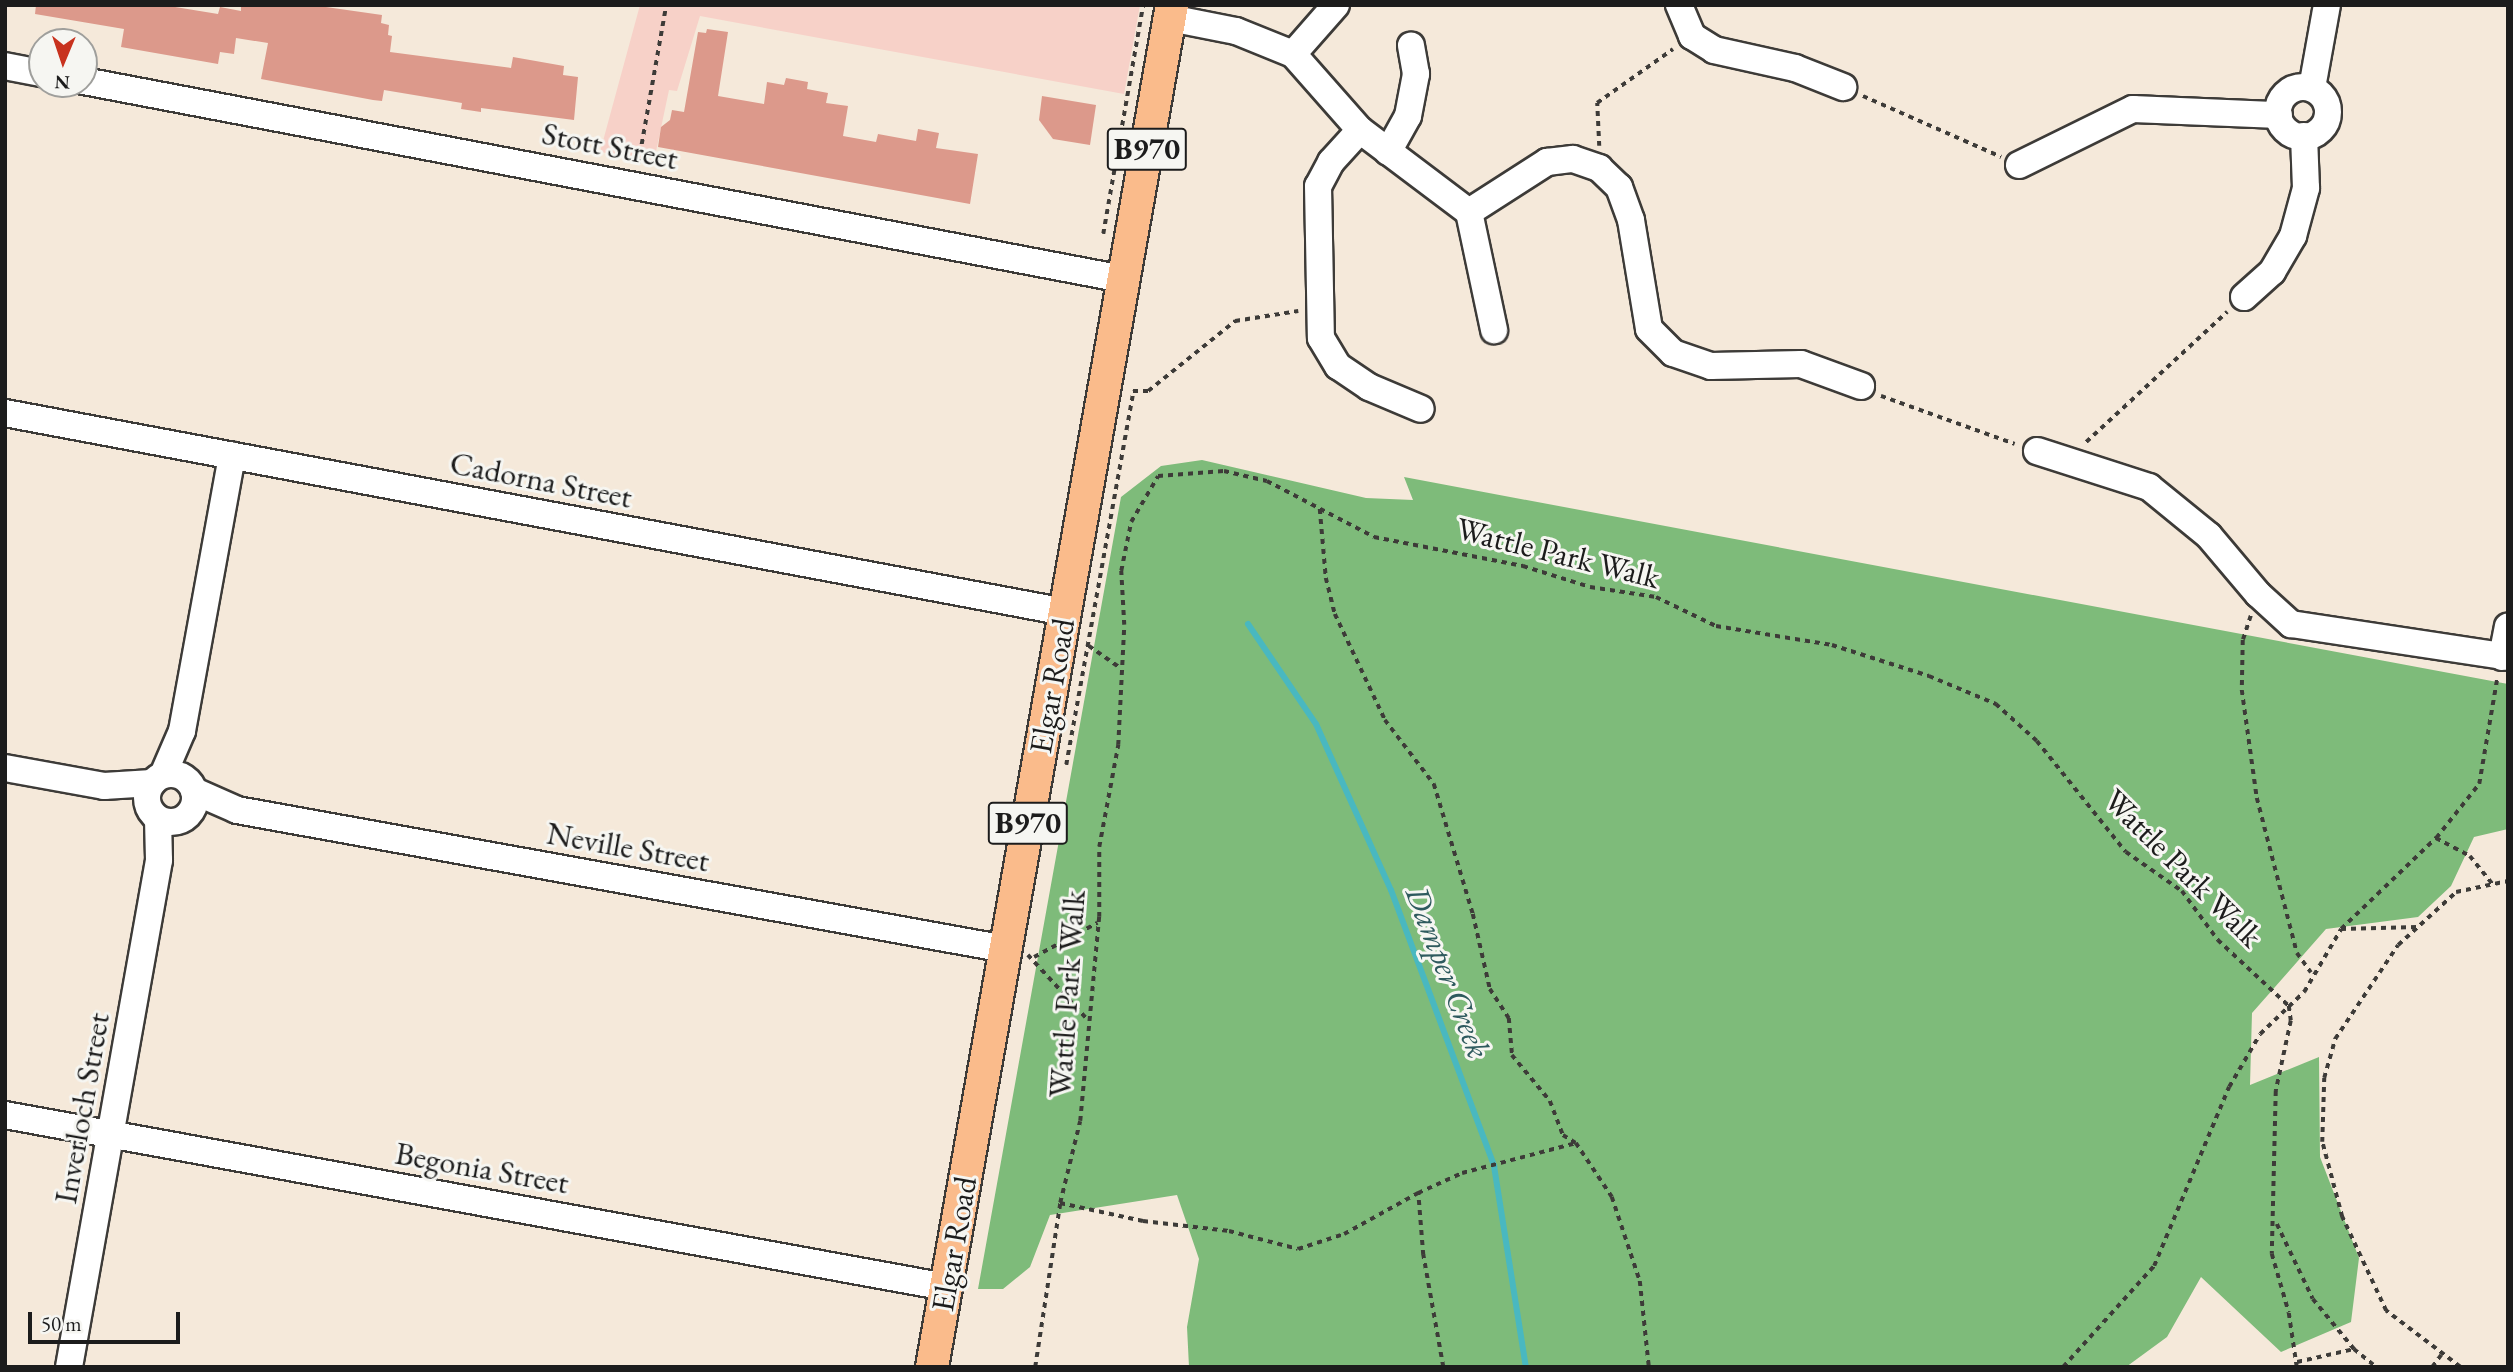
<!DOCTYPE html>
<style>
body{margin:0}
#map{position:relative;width:2513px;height:1372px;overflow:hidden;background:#f5e9da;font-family:"EB Garamond",serif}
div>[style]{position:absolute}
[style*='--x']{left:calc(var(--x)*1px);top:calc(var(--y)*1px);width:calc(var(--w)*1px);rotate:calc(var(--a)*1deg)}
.built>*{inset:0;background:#f7d1c8}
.forest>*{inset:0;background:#7ebb7a}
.stream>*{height:6px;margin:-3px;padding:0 3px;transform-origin:3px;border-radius:3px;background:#49b8c0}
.building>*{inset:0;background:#dc998b}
.path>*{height:3.5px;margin-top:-1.75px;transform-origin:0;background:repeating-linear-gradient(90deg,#3d3b38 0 5px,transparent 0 10px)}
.roads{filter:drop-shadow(2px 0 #3d3b38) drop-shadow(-2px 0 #3d3b38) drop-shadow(0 2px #3d3b38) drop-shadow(0 -2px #3d3b38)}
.minor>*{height:26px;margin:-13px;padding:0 13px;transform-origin:13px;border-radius:13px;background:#fff}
.minor>.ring{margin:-13px;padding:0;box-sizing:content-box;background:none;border:26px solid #fff;border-radius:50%}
.major>*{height:32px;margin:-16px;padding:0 16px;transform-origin:16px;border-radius:16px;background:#fabb8b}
span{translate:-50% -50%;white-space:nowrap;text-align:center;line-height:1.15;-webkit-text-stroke:6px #f6f6f2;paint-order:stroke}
.shield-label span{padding:2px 5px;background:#f6f6f2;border:2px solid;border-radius:5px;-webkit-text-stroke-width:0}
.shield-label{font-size:30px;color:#1c1c1c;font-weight:700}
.street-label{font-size:32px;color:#1c1c1c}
.water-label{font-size:33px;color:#2e5a5e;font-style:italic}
.frame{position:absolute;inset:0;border:7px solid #1c1c1c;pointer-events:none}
.north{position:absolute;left:28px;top:28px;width:70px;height:70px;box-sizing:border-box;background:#f6f6f2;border:2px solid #9f9f9c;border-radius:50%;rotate:182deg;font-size:19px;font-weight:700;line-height:28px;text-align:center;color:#1c1c1c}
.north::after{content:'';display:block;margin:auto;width:24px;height:32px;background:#c8321e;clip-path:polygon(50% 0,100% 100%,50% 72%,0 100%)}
.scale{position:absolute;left:28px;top:1312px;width:152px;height:32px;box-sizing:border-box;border:4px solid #1c1c1c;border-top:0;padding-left:9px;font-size:21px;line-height:24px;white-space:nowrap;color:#1c1c1c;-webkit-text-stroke:5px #f6f6f2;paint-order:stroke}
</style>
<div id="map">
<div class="built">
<i style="clip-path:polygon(640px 5px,1140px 5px,1124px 94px,700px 16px,677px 91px,669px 90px,654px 161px,600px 152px)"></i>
</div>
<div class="forest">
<i style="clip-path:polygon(1202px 460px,1366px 498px,1413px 500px,1404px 477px,2508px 684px,2508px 829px,2474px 837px,2451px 886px,2418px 917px,2326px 929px,2252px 1013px,2250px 1085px,2319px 1057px,2320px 1157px,2359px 1258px,2351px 1322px,2281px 1352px,2201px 1277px,2167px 1337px,2126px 1367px,1189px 1367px,1187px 1327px,1199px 1259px,1177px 1195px,1050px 1215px,1030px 1267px,1003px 1289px,978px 1289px,1121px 497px,1161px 466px)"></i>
</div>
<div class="stream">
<i style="--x:1248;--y:624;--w:121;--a:55.8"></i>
<i style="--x:1316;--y:724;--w:182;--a:65.7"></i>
<i style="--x:1391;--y:890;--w:295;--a:69.5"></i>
<i style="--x:1494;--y:1166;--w:204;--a:81"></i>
</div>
<div class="building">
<i style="clip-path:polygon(36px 5px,163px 5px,218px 14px,220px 7px,241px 11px,241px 5px,312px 5px,382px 15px,381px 23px,389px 25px,388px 35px,392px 36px,390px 52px,511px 68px,513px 57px,564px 66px,563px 75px,578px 77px,574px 120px,481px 108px,481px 112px,461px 109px,462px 103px,384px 90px,382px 101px,373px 100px,261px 79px,268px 43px,236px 38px,234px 54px,220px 52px,218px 64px,121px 47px,124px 29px,35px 14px)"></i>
<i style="clip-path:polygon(707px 29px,728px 32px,718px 96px,764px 104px,767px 82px,784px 85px,786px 78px,808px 82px,807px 89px,828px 93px,826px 103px,848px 106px,843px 136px,876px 142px,878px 134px,916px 141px,918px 129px,939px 133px,936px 148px,978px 154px,970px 204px,658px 147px,661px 127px,670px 120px,672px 110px,684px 112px,698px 32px,706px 33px)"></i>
<i style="clip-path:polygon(1042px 96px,1096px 105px,1090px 145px,1053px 139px,1039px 120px)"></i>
</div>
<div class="path">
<i style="--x:1863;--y:96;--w:151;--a:23.8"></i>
<i style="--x:1599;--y:146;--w:43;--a:-92.7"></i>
<i style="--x:1597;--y:103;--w:93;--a:-35.4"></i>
<i style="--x:638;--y:164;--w:161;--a:-80"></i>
<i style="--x:1103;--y:234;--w:232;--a:-80.1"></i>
<i style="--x:1881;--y:396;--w:142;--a:19.7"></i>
<i style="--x:2086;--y:442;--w:192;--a:-42.7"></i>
<i style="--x:1320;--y:509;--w:69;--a:85"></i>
<i style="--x:1326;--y:578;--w:37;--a:76"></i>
<i style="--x:1335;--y:614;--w:117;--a:64.7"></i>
<i style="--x:1385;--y:720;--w:81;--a:52.6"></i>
<i style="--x:1434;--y:784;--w:136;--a:73.3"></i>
<i style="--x:1473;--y:914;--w:77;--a:77.2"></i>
<i style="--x:1490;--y:989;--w:35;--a:57"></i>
<i style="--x:1509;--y:1018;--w:37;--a:85"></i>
<i style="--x:1512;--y:1055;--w:60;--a:50.4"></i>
<i style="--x:1550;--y:1101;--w:36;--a:69"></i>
<i style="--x:1563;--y:1135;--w:15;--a:32"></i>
<i style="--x:1576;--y:1143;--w:65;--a:56.3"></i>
<i style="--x:1612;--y:1197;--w:89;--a:71.6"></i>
<i style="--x:1640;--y:1281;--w:86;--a:84"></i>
<i style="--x:2251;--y:616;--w:25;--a:108"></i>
<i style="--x:2243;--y:640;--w:50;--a:91.1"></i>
<i style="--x:2242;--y:690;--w:109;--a:82.1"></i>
<i style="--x:2257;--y:798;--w:160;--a:75.5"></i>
<i style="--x:2297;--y:953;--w:24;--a:54"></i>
<i style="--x:1089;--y:646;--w:38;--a:35"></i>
<i style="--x:1066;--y:765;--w:380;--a:-79.8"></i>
<i style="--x:1133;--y:391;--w:15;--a:0"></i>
<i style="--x:1148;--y:391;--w:112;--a:-38.8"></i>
<i style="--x:1235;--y:321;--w:64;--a:-9"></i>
<i style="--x:2436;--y:838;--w:38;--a:28"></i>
<i style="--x:2470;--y:856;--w:36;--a:51"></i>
<i style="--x:2341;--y:929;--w:76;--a:-1.5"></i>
<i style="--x:1028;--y:955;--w:88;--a:47.3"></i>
<i style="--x:1034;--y:957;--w:72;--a:-28.4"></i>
<i style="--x:2289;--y:1006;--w:15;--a:82"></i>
<i style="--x:2291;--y:1021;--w:72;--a:102.1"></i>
<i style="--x:2276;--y:1091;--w:163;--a:91.4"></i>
<i style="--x:2272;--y:1254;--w:61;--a:73.9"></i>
<i style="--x:2289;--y:1313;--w:55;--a:81.6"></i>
<i style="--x:1060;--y:1203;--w:85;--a:12.2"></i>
<i style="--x:1143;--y:1221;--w:87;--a:6.6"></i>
<i style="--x:1229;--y:1231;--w:71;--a:14.6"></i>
<i style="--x:1298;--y:1249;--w:48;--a:-18.1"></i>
<i style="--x:1344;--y:1234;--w:85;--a:-29"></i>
<i style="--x:2277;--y:1224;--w:83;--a:64.4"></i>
<i style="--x:2313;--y:1299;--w:65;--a:50.6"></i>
<i style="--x:2354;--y:1349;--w:28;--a:39"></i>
<i style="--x:2297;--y:1362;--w:58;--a:-12.8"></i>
<i style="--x:1035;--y:1367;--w:166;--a:-81.3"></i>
<i style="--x:1060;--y:1203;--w:84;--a:-76.3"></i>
<i style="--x:1080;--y:1121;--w:205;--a:-84.7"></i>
<i style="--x:1099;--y:917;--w:70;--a:-90"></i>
<i style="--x:1099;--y:847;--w:104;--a:-79.4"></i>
<i style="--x:1118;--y:745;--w:120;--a:-87.1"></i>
<i style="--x:1124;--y:625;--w:54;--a:-93.2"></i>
<i style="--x:1121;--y:571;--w:50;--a:-78.5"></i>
<i style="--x:1131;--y:522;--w:53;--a:-59.6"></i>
<i style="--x:1158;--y:476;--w:66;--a:-4.3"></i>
<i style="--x:1224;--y:471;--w:44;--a:13.1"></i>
<i style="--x:1267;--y:481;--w:121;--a:27.6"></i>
<i style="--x:1374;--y:537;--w:152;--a:11"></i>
<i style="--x:1523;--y:566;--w:70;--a:17.4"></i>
<i style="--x:1590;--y:587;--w:67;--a:8.6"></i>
<i style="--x:1656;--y:597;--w:67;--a:25.8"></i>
<i style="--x:1716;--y:626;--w:118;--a:9.3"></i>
<i style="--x:1832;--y:645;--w:102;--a:17.7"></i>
<i style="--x:1929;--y:676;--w:73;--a:22.7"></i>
<i style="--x:1996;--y:704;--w:55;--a:42.1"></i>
<i style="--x:2037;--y:741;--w:142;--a:51.3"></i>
<i style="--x:2126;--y:852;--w:68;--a:34.9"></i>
<i style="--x:2182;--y:891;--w:61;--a:53.7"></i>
<i style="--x:2218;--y:940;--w:97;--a:42.9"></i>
<i style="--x:1443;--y:1367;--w:114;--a:-100.1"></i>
<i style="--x:1423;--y:1255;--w:62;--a:-94.6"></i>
<i style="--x:1418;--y:1193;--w:48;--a:-24.4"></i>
<i style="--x:1462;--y:1173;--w:118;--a:-14.7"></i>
<i style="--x:2063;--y:1367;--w:136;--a:-48"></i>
<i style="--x:2154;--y:1266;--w:194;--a:-67.3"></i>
<i style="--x:2229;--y:1087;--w:61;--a:-59.7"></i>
<i style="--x:2260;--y:1034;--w:61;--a:-43.7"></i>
<i style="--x:2304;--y:992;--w:73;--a:-59.6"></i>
<i style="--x:2341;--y:929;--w:132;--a:-43.8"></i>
<i style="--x:2436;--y:838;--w:69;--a:-51.5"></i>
<i style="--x:2479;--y:784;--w:107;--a:-80.3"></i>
<i style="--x:2432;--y:1367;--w:15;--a:-53"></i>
<i style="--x:2460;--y:1367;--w:93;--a:-142.9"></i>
<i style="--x:2386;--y:1311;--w:104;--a:-115.1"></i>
<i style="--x:2342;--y:1217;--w:78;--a:-104.9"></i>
<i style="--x:2322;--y:1142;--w:64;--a:-88.2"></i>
<i style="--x:2324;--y:1078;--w:41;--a:-74.2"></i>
<i style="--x:2335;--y:1039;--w:113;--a:-56.2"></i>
<i style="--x:2398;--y:945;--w:79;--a:-42.4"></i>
<i style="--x:2456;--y:892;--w:53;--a:-11.9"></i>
</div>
<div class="roads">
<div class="minor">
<i style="--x:1679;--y:5;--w:34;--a:67"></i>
<i style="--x:1692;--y:36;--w:26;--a:32"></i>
<i style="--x:1714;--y:50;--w:83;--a:12.5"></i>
<i style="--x:1795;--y:68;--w:52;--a:21.6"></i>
<i style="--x:1170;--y:18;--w:67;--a:11.1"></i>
<i style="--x:1236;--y:31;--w:61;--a:22"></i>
<i style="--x:1293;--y:54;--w:101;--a:48.6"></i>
<i style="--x:1360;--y:130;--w:136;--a:37"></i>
<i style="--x:1469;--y:212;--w:93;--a:-32.7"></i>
<i style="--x:1547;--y:162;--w:26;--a:-7"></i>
<i style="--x:1573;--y:159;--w:28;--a:19"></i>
<i style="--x:1599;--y:168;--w:28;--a:44"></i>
<i style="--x:1619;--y:187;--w:35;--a:70"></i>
<i style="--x:1631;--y:220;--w:110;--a:80.6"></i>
<i style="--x:1649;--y:329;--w:34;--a:45"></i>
<i style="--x:1673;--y:353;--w:40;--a:18.9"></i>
<i style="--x:1711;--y:366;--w:90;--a:-1.3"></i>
<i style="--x:1801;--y:364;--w:64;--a:20.1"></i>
<i style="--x:1293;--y:54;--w:65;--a:-48.7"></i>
<i style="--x:5;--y:66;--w:38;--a:11"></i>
<i style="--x:84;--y:81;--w:1058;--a:10.79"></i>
<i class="ring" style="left:2278px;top:87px;width:24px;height:24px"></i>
<i style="--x:2312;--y:88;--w:84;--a:-79.8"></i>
<i style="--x:1360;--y:130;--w:43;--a:132.2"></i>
<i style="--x:1331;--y:162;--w:27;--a:118"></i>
<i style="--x:1318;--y:186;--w:152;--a:88.9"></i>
<i style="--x:1321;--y:338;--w:33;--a:59"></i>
<i style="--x:1338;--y:366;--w:37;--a:34"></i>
<i style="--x:1369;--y:387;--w:56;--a:22.9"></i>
<i style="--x:1388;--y:152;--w:41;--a:-60.9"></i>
<i style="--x:1408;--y:116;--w:43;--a:-79.2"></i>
<i style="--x:1416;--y:74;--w:29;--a:-100"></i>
<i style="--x:2019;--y:165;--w:127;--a:-26.2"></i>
<i style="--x:2133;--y:109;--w:146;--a:2.4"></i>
<i style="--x:1469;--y:212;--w:121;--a:78"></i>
<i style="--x:2244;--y:297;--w:38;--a:-42"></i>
<i style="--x:2272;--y:272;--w:42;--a:-59.7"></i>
<i style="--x:2293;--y:236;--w:50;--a:-74.8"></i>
<i style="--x:2306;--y:188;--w:52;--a:-92.2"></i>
<i style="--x:5;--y:413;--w:1079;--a:10.63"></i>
<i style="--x:2037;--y:451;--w:118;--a:17.8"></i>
<i style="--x:2149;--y:487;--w:77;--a:39.2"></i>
<i style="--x:2209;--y:536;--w:76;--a:49.8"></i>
<i style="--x:2258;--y:594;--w:45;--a:42.3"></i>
<i style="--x:2291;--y:624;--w:219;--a:8.6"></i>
<i style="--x:2502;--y:657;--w:31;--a:-79"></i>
<i style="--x:5;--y:768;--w:101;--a:10.3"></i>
<i style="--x:104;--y:786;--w:48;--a:-3.6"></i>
<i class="ring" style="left:147px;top:774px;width:22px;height:22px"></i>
<i style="--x:163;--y:775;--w:48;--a:-66.6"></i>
<i style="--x:182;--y:731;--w:280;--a:-79.7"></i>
<i style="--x:194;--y:791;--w:47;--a:23.8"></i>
<i style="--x:237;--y:810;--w:781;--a:10.25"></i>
<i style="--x:5;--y:1115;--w:957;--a:10.36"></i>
<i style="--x:69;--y:1367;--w:515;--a:-79.93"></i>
<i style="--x:159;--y:860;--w:41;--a:-91.4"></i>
</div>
<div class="major">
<i style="--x:932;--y:1367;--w:1383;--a:-80.01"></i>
</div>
</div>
<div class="shield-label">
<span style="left:1147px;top:149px">B970</span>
<span style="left:1028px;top:823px">B970</span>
</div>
<div class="street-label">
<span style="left:610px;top:146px;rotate:11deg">Stott Street</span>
<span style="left:541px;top:480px;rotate:11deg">Cadorna Street</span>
<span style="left:1558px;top:553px;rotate:14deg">Wattle Park Walk</span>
<span style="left:1052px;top:686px;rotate:-80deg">Elgar Road</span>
<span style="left:628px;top:847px;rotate:10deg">Neville Street</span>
<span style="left:2183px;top:868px;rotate:45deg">Wattle Park Walk</span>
<span style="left:1067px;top:994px;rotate:-86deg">Wattle Park Walk</span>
<span style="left:82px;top:1108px;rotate:-80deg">Inverloch Street</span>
<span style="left:482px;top:1168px;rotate:10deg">Begonia Street</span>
<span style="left:954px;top:1244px;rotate:-80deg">Elgar Road</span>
</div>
<div class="water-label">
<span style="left:1448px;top:972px;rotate:69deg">Damper Creek</span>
</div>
<div class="frame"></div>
<div class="north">N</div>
<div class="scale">50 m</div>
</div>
